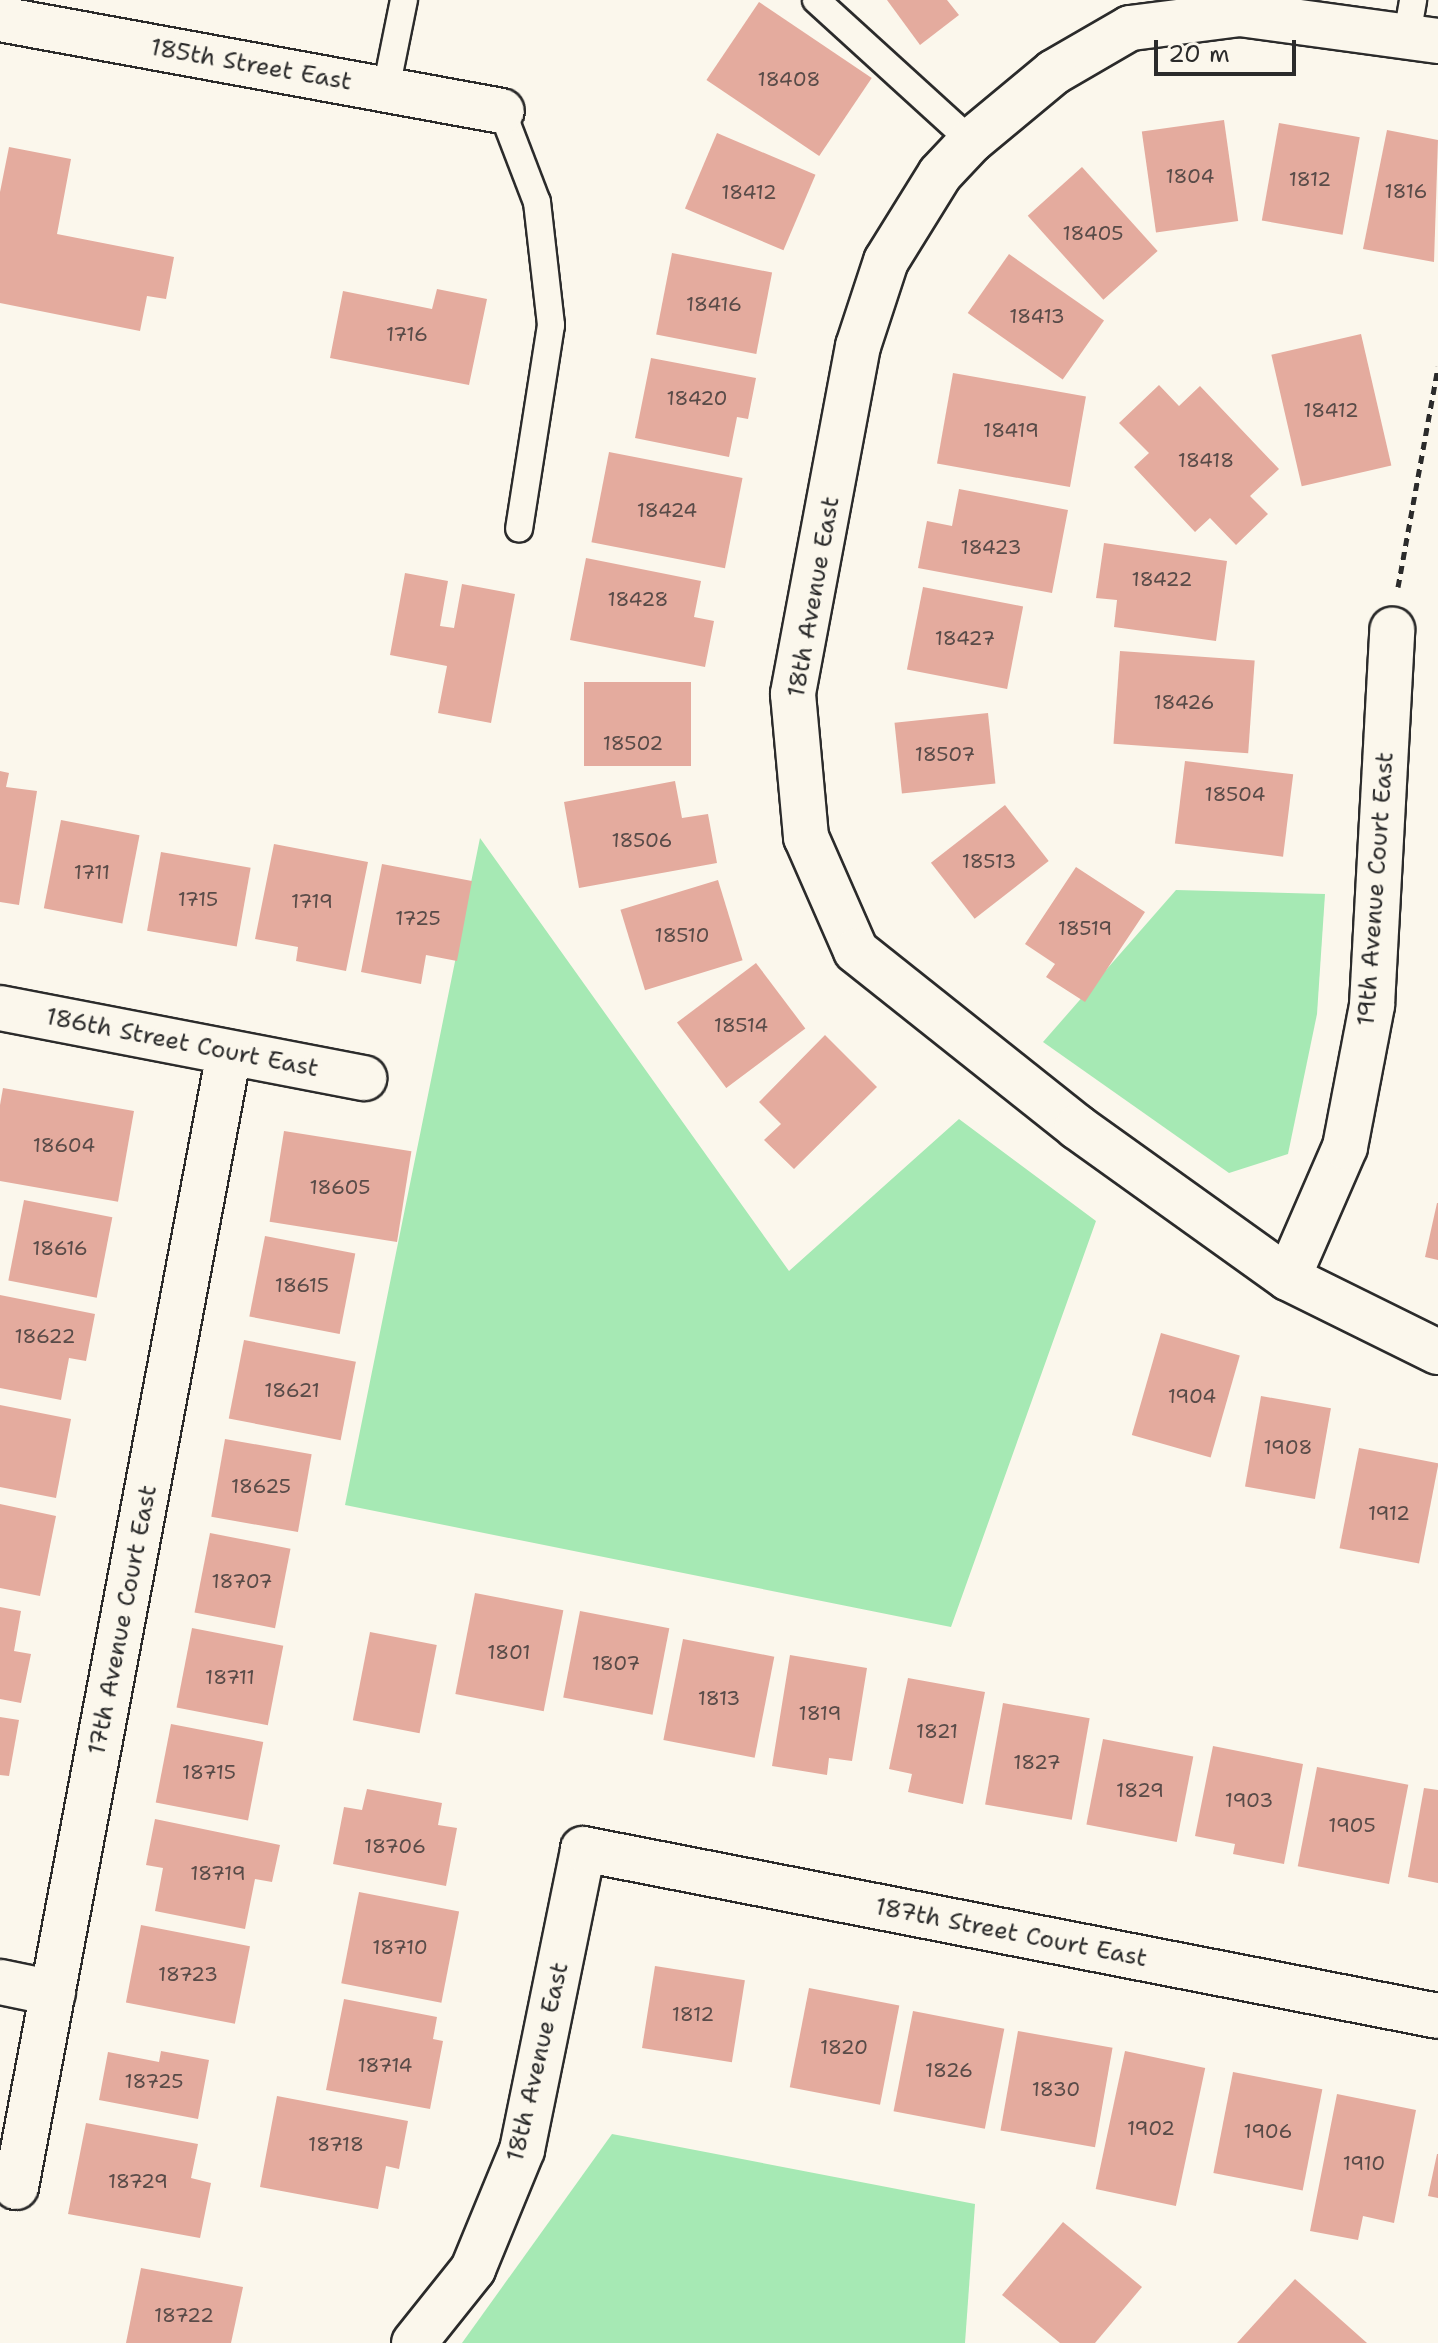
<!DOCTYPE html>
<style>
body{margin:0}
#map{position:relative;width:1438px;height:2343px;overflow:hidden;background:#fbf7ec;font-family:"Shantell Sans",sans-serif}
div>[style]{position:absolute}
[style*='--x']{left:calc(var(--x)*1px);top:calc(var(--y)*1px);width:calc(var(--w)*1px);rotate:calc(var(--a)*1deg)}
.green>*{inset:0;background:#a6e9b4}
.building>*{inset:0;background:#e4ab9e;transform-origin:0 0}
.path>*{height:5px;margin-top:-2.5px;transform-origin:0;background:repeating-linear-gradient(90deg,#2b2b2b 0 8px,transparent 0 14px)}
.roads{filter:drop-shadow(2px 0 #2b2b2b) drop-shadow(-2px 0 #2b2b2b) drop-shadow(0 2px #2b2b2b) drop-shadow(0 -2px #2b2b2b)}
.service>*{height:26px;margin:-13px;padding:0 13px;transform-origin:13px;border-radius:13px;background:#fbf7ec}
.minor>*{height:44px;margin:-22px;padding:0 22px;transform-origin:22px;border-radius:22px;background:#fbf7ec}
span{translate:-50% -50%;white-space:nowrap;text-align:center;line-height:1.15;-webkit-text-stroke:6px #fbf7ec;paint-order:stroke}
.number-label{font-size:20px;color:#594b48}
.number-label span{-webkit-text-stroke-width:0}
.street-label{font-size:24px;color:#2b2b2b}
.scale{position:absolute;left:1154px;top:40px;width:142px;height:36px;box-sizing:border-box;border:4px solid #2b2b2b;border-top:0;padding-left:10px;font-size:24px;line-height:28px;white-space:nowrap;color:#2b2b2b;-webkit-text-stroke:6px #fbf7ec;paint-order:stroke}
</style>
<div id="map">
<div class="green">
<i style="clip-path:polygon(480px 838px,789px 1271px,959px 1119px,1096px 1221px,951px 1627px,345px 1505px)"></i>
<i style="clip-path:polygon(1176px 890px,1325px 894px,1317px 1014px,1288px 1154px,1229px 1173px,1043px 1042px)"></i>
<i style="clip-path:polygon(612px 2134px,975px 2204px,965px 2343px,462px 2343px)"></i>
</div>
<div class="building">
<i style="clip-path:polygon(887px 0,947px 0,959px 15px,920px 45px)"></i>
<i style="left:759px;top:2px;width:136px;height:94px;rotate:34deg"></i>
<i style="left:1224px;top:120px;width:102px;height:83px;rotate:82deg"></i>
<i style="left:1279px;top:123px;width:82px;height:99px;rotate:10deg"></i>
<i style="clip-path:polygon(1387px 130px,1438px 140px,1434px 262px,1363px 249px)"></i>
<i style="left:717px;top:133px;width:107px;height:82px;rotate:23deg"></i>
<i style="clip-path:polygon(9px 147px,71px 159px,57px 234px,174px 257px,166px 299px,147px 296px,140px 331px,0 303px,0 192px)"></i>
<i style="left:1082px;top:167px;width:113px;height:73px;rotate:48deg"></i>
<i style="left:672px;top:253px;width:102px;height:83px;rotate:11deg"></i>
<i style="left:1009px;top:254px;width:116px;height:72px;rotate:35deg"></i>
<i style="clip-path:polygon(437px 289px,487px 299px,469px 385px,330px 358px,343px 291px,432px 309px)"></i>
<i style="left:1361px;top:334px;width:135px;height:92px;rotate:77deg"></i>
<i style="clip-path:polygon(651px 358px,756px 378px,748px 419px,737px 417px,729px 457px,635px 438px)"></i>
<i style="left:953px;top:373px;width:135px;height:92px;rotate:10deg"></i>
<i style="clip-path:polygon(1159px 385px,1179px 406px,1200px 386px,1279px 469px,1250px 496px,1268px 514px,1236px 545px,1210px 518px,1195px 532px,1134px 467px,1149px 453px,1119px 423px)"></i>
<i style="left:609px;top:452px;width:136px;height:92px;rotate:11deg"></i>
<i style="clip-path:polygon(959px 489px,1068px 510px,1052px 593px,918px 568px,927px 521px,952px 526px)"></i>
<i style="clip-path:polygon(1104px 543px,1227px 561px,1216px 641px,1114px 627px,1117px 600px,1096px 598px)"></i>
<i style="clip-path:polygon(586px 558px,701px 581px,694px 617px,714px 621px,705px 667px,570px 640px)"></i>
<i style="clip-path:polygon(405px 573px,448px 581px,440px 626px,454px 628px,462px 584px,515px 594px,491px 723px,438px 713px,447px 666px,390px 655px)"></i>
<i style="left:923px;top:587px;width:102px;height:84px;rotate:11deg"></i>
<i style="left:1120px;top:651px;width:135px;height:93px;rotate:4deg"></i>
<i style="left:584px;top:682px;width:107px;height:84px"></i>
<i style="left:988px;top:713px;width:71px;height:94px;rotate:84deg"></i>
<i style="left:1185px;top:761px;width:109px;height:83px;rotate:7deg"></i>
<i style="clip-path:polygon(0 771px,9px 773px,6px 787px,37px 791px,19px 905px,0 902px)"></i>
<i style="clip-path:polygon(675px 781px,682px 818px,708px 814px,717px 863px,579px 888px,564px 802px)"></i>
<i style="left:1005px;top:805px;width:71px;height:94px;rotate:52deg"></i>
<i style="left:61px;top:820px;width:80px;height:90px;rotate:11deg"></i>
<i style="clip-path:polygon(274px 844px,368px 862px,346px 971px,296px 961px,298px 947px,255px 939px)"></i>
<i style="left:161px;top:852px;width:91px;height:80px;rotate:10deg"></i>
<i style="clip-path:polygon(382px 864px,472px 881px,457px 961px,426px 955px,421px 984px,361px 972px)"></i>
<i style="clip-path:polygon(1076px 867px,1145px 912px,1085px 1002px,1046px 977px,1055px 964px,1025px 944px)"></i>
<i style="left:718px;top:880px;width:84px;height:102px;rotate:73deg"></i>
<i style="left:756px;top:963px;width:82px;height:99px;rotate:53deg"></i>
<i style="clip-path:polygon(825px 1035px,877px 1087px,794px 1169px,764px 1140px,781px 1124px,759px 1102px)"></i>
<i style="left:3px;top:1088px;width:133px;height:92px;rotate:10deg"></i>
<i style="left:284px;top:1131px;width:129px;height:92px;rotate:9deg"></i>
<i style="left:24px;top:1200px;width:90px;height:82px;rotate:11deg"></i>
<i style="clip-path:polygon(1437px 1203px,1438px 1203px,1438px 1260px,1425px 1257px)"></i>
<i style="left:265px;top:1236px;width:92px;height:82px;rotate:11deg"></i>
<i style="clip-path:polygon(0 1295px,95px 1314px,86px 1361px,69px 1358px,61px 1400px,0 1388px)"></i>
<i style="left:1161px;top:1333px;width:82px;height:106px;rotate:16deg"></i>
<i style="left:244px;top:1340px;width:114px;height:80px;rotate:11deg"></i>
<i style="left:1261px;top:1396px;width:71px;height:92px;rotate:10deg"></i>
<i style="clip-path:polygon(0 1405px,71px 1419px,56px 1498px,0 1487px)"></i>
<i style="left:225px;top:1439px;width:88px;height:79px;rotate:10deg"></i>
<i style="left:1359px;top:1448px;width:81px;height:102px;rotate:11deg"></i>
<i style="clip-path:polygon(0 1504px,56px 1516px,40px 1596px,0 1588px)"></i>
<i style="left:210px;top:1533px;width:82px;height:81px;rotate:11deg"></i>
<i style="left:475px;top:1593px;width:90px;height:103px;rotate:11deg"></i>
<i style="clip-path:polygon(0 1607px,21px 1611px,14px 1651px,31px 1654px,21px 1703px,0 1699px)"></i>
<i style="left:580px;top:1611px;width:91px;height:88px;rotate:11deg"></i>
<i style="left:192px;top:1628px;width:93px;height:81px;rotate:11deg"></i>
<i style="left:370px;top:1632px;width:68px;height:90px;rotate:11deg"></i>
<i style="left:683px;top:1639px;width:93px;height:103px;rotate:11deg"></i>
<i style="clip-path:polygon(790px 1655px,867px 1668px,852px 1761px,829px 1758px,827px 1775px,772px 1766px)"></i>
<i style="clip-path:polygon(908px 1678px,985px 1692px,963px 1804px,908px 1792px,912px 1774px,889px 1769px)"></i>
<i style="left:1003px;top:1703px;width:88px;height:103px;rotate:10deg"></i>
<i style="clip-path:polygon(0 1717px,19px 1720px,9px 1776px,0 1775px)"></i>
<i style="left:171px;top:1724px;width:94px;height:80px;rotate:11deg"></i>
<i style="left:1103px;top:1739px;width:92px;height:87px;rotate:11deg"></i>
<i style="clip-path:polygon(1213px 1746px,1303px 1764px,1284px 1864px,1233px 1854px,1235px 1844px,1195px 1836px)"></i>
<i style="left:1317px;top:1767px;width:93px;height:101px;rotate:11deg"></i>
<i style="clip-path:polygon(1424px 1788px,1438px 1790px,1438px 1883px,1408px 1877px)"></i>
<i style="clip-path:polygon(367px 1789px,442px 1803px,438px 1825px,457px 1828px,446px 1886px,333px 1864px,344px 1807px,362px 1810px)"></i>
<i style="clip-path:polygon(155px 1819px,280px 1845px,272px 1882px,255px 1879px,245px 1929px,155px 1911px,163px 1868px,146px 1865px)"></i>
<i style="left:359px;top:1892px;width:102px;height:93px;rotate:11deg"></i>
<i style="left:141px;top:1925px;width:111px;height:79px;rotate:11deg"></i>
<i style="left:655px;top:1966px;width:91px;height:83px;rotate:9deg"></i>
<i style="left:809px;top:1988px;width:92px;height:101px;rotate:11deg"></i>
<i style="clip-path:polygon(344px 1999px,437px 2017px,433px 2039px,443px 2041px,430px 2109px,326px 2090px)"></i>
<i style="left:913px;top:2011px;width:93px;height:102px;rotate:11deg"></i>
<i style="left:1018px;top:2031px;width:96px;height:101px;rotate:10deg"></i>
<i style="clip-path:polygon(161px 2051px,209px 2060px,198px 2119px,99px 2100px,108px 2052px,159px 2062px)"></i>
<i style="left:1125px;top:2051px;width:82px;height:141px;rotate:12deg"></i>
<i style="left:1233px;top:2072px;width:91px;height:103px;rotate:11deg"></i>
<i style="clip-path:polygon(1337px 2094px,1416px 2110px,1394px 2223px,1363px 2216px,1358px 2240px,1310px 2231px)"></i>
<i style="clip-path:polygon(277px 2096px,408px 2121px,399px 2169px,386px 2166px,378px 2209px,260px 2187px)"></i>
<i style="clip-path:polygon(86px 2123px,198px 2144px,191px 2178px,211px 2183px,200px 2238px,68px 2214px)"></i>
<i style="clip-path:polygon(1437px 2154px,1438px 2154px,1438px 2198px,1428px 2196px)"></i>
<i style="clip-path:polygon(1063px 2222px,1142px 2287px,1095px 2343px,1060px 2343px,1002px 2295px)"></i>
<i style="clip-path:polygon(141px 2268px,243px 2287px,231px 2343px,126px 2343px)"></i>
<i style="clip-path:polygon(1295px 2279px,1367px 2343px,1237px 2343px)"></i>
</div>
<div class="path">
<i style="--x:1398;--y:587;--w:224;--a:-79.7"></i>
</div>
<div class="roads">
<div class="service">
<i style="--x:816;--y:0;--w:210;--a:42.3"></i>
<i style="--x:1407;--y:35;--w:36;--a:-80"></i>
<i style="--x:386;--y:89;--w:91;--a:-78.6"></i>
<i style="--x:502;--y:111;--w:97;--a:69"></i>
<i style="--x:537;--y:202;--w:124;--a:83.5"></i>
<i style="--x:551;--y:325;--w:206;--a:98.9"></i>
</div>
<div class="minor">
<i style="--x:0;--y:19;--w:510;--a:10.39"></i>
<i style="--x:1438;--y:41;--w:200;--a:-172.2"></i>
<i style="--x:1240;--y:14;--w:111;--a:172.7"></i>
<i style="--x:1130;--y:28;--w:88;--a:149.9"></i>
<i style="--x:1054;--y:72;--w:108;--a:140.3"></i>
<i style="--x:971;--y:141;--w:45;--a:133.2"></i>
<i style="--x:940;--y:174;--w:102;--a:121.8"></i>
<i style="--x:886;--y:261;--w:89;--a:108.2"></i>
<i style="--x:858;--y:346;--w:354;--a:100.6"></i>
<i style="--x:793;--y:694;--w:144;--a:84.8"></i>
<i style="--x:806;--y:837;--w:124;--a:66.3"></i>
<i style="--x:856;--y:951;--w:283;--a:38.5"></i>
<i style="--x:1077;--y:1127;--w:259;--a:35.6"></i>
<i style="--x:1288;--y:1278;--w:167;--a:26.3"></i>
<i style="--x:0;--y:1008;--w:371;--a:10.9"></i>
<i style="--x:1288;--y:1278;--w:143;--a:-66.5"></i>
<i style="--x:1345;--y:1147;--w:145;--a:-79.2"></i>
<i style="--x:1372;--y:1005;--w:376;--a:-86.9"></i>
<i style="--x:0;--y:1982;--w:54;--a:11.7"></i>
<i style="--x:16;--y:2187;--w:1154;--a:-79.36"></i>
<i style="--x:414;--y:2343;--w:95;--a:-51.4"></i>
<i style="--x:473;--y:2269;--w:129;--a:-67.6"></i>
<i style="--x:522;--y:2150;--w:307;--a:-78.5"></i>
<i style="--x:583;--y:1849;--w:871;--a:11.05"></i>
</div>
</div>
<div class="number-label">
<span style="left:789px;top:79px">18408</span>
<span style="left:1190px;top:176px">1804</span>
<span style="left:1310px;top:179px">1812</span>
<span style="left:1406px;top:191px">1816</span>
<span style="left:749px;top:192px">18412</span>
<span style="left:1093px;top:233px">18405</span>
<span style="left:714px;top:304px">18416</span>
<span style="left:1037px;top:316px">18413</span>
<span style="left:407px;top:334px">1716</span>
<span style="left:697px;top:398px">18420</span>
<span style="left:1331px;top:410px">18412</span>
<span style="left:1011px;top:430px">18419</span>
<span style="left:1206px;top:460px">18418</span>
<span style="left:667px;top:510px">18424</span>
<span style="left:991px;top:547px">18423</span>
<span style="left:1162px;top:579px">18422</span>
<span style="left:638px;top:599px">18428</span>
<span style="left:965px;top:638px">18427</span>
<span style="left:1184px;top:702px">18426</span>
<span style="left:633px;top:743px">18502</span>
<span style="left:945px;top:754px">18507</span>
<span style="left:1235px;top:794px">18504</span>
<span style="left:642px;top:840px">18506</span>
<span style="left:989px;top:861px">18513</span>
<span style="left:92px;top:872px">1711</span>
<span style="left:198px;top:899px">1715</span>
<span style="left:312px;top:901px">1719</span>
<span style="left:418px;top:918px">1725</span>
<span style="left:1085px;top:928px">18519</span>
<span style="left:682px;top:935px">18510</span>
<span style="left:741px;top:1025px">18514</span>
<span style="left:64px;top:1145px">18604</span>
<span style="left:340px;top:1187px">18605</span>
<span style="left:60px;top:1248px">18616</span>
<span style="left:302px;top:1285px">18615</span>
<span style="left:45px;top:1336px">18622</span>
<span style="left:292px;top:1390px">18621</span>
<span style="left:1192px;top:1396px">1904</span>
<span style="left:1288px;top:1447px">1908</span>
<span style="left:261px;top:1486px">18625</span>
<span style="left:1389px;top:1513px">1912</span>
<span style="left:242px;top:1581px">18707</span>
<span style="left:509px;top:1652px">1801</span>
<span style="left:616px;top:1663px">1807</span>
<span style="left:230px;top:1677px">18711</span>
<span style="left:719px;top:1698px">1813</span>
<span style="left:820px;top:1713px">1819</span>
<span style="left:937px;top:1731px">1821</span>
<span style="left:1037px;top:1762px">1827</span>
<span style="left:209px;top:1772px">18715</span>
<span style="left:1140px;top:1790px">1829</span>
<span style="left:1249px;top:1800px">1903</span>
<span style="left:1352px;top:1825px">1905</span>
<span style="left:395px;top:1846px">18706</span>
<span style="left:218px;top:1873px">18719</span>
<span style="left:400px;top:1947px">18710</span>
<span style="left:188px;top:1974px">18723</span>
<span style="left:693px;top:2014px">1812</span>
<span style="left:844px;top:2047px">1820</span>
<span style="left:385px;top:2065px">18714</span>
<span style="left:949px;top:2070px">1826</span>
<span style="left:154px;top:2081px">18725</span>
<span style="left:1056px;top:2089px">1830</span>
<span style="left:1151px;top:2128px">1902</span>
<span style="left:1268px;top:2131px">1906</span>
<span style="left:336px;top:2144px">18718</span>
<span style="left:1364px;top:2163px">1910</span>
<span style="left:138px;top:2181px">18729</span>
<span style="left:184px;top:2315px">18722</span>
</div>
<div class="street-label">
<span style="left:251px;top:65px;rotate:10deg">185th Street East</span>
<span style="left:814px;top:597px;rotate:-80deg">18th Avenue East</span>
<span style="left:1376px;top:889px;rotate:-86deg">19th Avenue Court East</span>
<span style="left:182px;top:1043px;rotate:11deg">186th Street Court East</span>
<span style="left:123px;top:1620px;rotate:-79deg">17th Avenue Court East</span>
<span style="left:1011px;top:1933px;rotate:11deg">187th Street Court East</span>
<span style="left:538px;top:2062px;rotate:-77deg">18th Avenue East</span>
</div>
<div class="scale">20 m</div>
</div>
